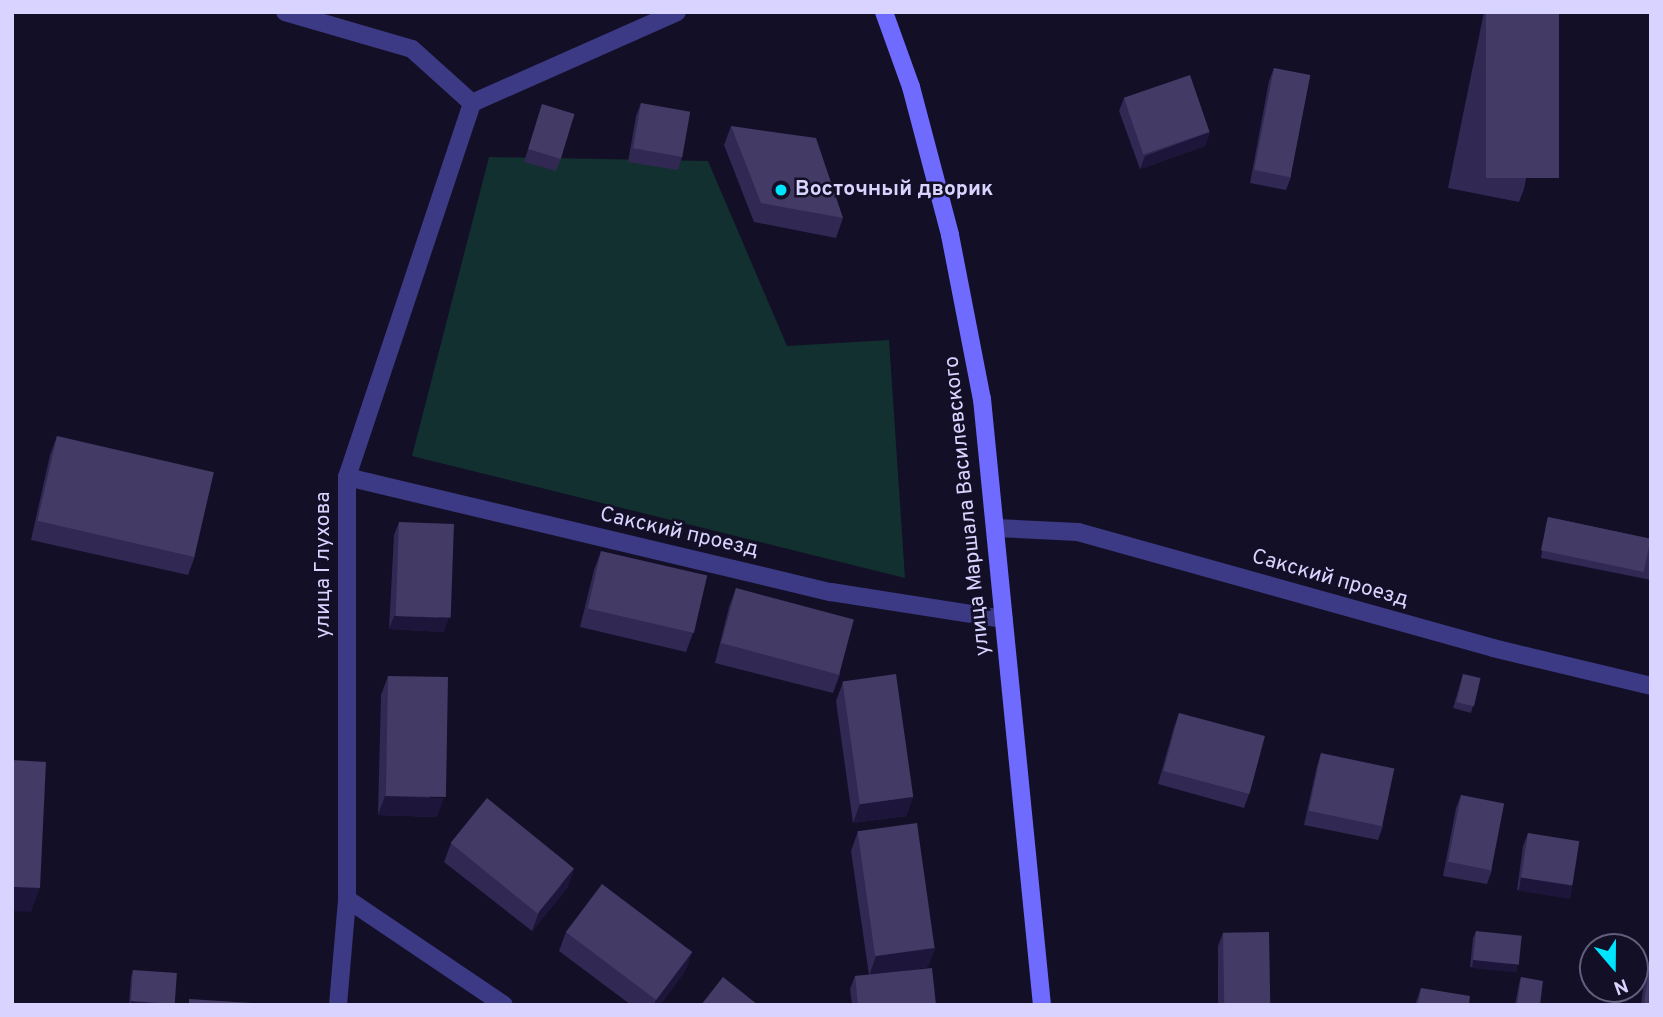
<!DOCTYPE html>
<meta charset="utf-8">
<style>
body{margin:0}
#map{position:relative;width:1663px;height:1017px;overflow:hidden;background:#130f26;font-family:Overpass,sans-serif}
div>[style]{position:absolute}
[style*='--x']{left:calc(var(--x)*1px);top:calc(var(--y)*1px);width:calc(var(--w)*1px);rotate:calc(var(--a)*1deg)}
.green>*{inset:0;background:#12302f}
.street>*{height:18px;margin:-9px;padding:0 9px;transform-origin:9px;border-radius:9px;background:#3d3a85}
.secondary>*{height:18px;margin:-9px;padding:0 9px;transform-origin:9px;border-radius:9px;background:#6f6bff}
.wall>*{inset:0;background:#312854}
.shaded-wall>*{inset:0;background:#1d163a;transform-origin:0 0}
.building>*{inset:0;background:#433a66;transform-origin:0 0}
.dots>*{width:19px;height:19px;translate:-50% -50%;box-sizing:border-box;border:4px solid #130f26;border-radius:50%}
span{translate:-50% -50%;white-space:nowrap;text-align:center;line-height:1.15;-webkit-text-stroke:5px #130f26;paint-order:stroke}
.poi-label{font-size:21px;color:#d9d4ff;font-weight:700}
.left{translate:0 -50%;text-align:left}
.street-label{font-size:21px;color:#d9d4ff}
.frame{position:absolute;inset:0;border:14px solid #d9d4ff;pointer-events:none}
.north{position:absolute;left:1579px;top:933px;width:70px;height:70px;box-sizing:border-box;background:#130f26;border:2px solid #625e7d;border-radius:50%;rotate:160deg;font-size:19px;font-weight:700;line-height:28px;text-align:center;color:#d9d4ff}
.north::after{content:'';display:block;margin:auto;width:24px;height:32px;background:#00e5ff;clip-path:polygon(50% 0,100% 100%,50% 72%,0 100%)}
</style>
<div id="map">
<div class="green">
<i style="clip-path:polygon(489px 157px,708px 161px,787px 346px,889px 340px,905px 578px,412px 456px)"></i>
</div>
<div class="street">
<i style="--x:285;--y:12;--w:132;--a:16.2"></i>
<i style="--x:412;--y:49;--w:81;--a:42"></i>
<i style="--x:472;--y:103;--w:224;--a:-23.9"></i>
<i style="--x:347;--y:477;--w:497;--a:13.4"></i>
<i style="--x:831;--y:592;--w:175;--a:8.9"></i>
<i style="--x:996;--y:528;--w:82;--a:2.8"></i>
<i style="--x:1078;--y:532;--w:431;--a:15.6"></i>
<i style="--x:1493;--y:648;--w:163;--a:13.5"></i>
<i style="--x:347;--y:899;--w:189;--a:34"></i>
<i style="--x:338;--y:1005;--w:106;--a:-85.1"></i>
<i style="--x:347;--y:899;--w:422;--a:-90"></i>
<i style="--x:347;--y:477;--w:394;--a:-71.5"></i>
</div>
<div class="secondary">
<i style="--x:884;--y:12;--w:80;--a:70.2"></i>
<i style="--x:911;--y:87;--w:153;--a:75.2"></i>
<i style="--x:950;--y:235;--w:167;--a:79"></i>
<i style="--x:982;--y:399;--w:609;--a:84.35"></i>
</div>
<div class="wall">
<i style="clip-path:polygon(1484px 12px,1559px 12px,1524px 189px,1519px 202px,1448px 188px)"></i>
<i style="clip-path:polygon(1274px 68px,1291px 177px,1286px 190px,1250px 183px,1269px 81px)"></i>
<i style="clip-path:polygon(1124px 98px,1210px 132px,1205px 146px,1140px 169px,1119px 111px)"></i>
<i style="clip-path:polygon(641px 103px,682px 157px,678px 170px,628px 162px,636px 116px)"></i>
<i style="clip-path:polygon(542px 104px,561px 158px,556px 171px,524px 162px)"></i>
<i style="clip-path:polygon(731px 126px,843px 218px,836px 238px,754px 222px,724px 145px)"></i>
<i style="clip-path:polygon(57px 436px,195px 556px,188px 575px,31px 540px,50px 455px)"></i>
<i style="clip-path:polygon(1548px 517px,1651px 539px,1651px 580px,1541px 558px,1546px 524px)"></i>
<i style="clip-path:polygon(399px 522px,444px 632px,389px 629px,394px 535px)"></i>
<i style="clip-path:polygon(601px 551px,693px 633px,686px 652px,580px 627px,594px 570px)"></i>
<i style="clip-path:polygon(736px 588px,840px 674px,833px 693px,715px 663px,729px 607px)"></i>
<i style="clip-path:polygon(1463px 674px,1473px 706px,1471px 713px,1453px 708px)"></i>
<i style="clip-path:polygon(388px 676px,437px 817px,378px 815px,381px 695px)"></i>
<i style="clip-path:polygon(843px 682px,913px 797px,906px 816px,853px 823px,836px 701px)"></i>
<i style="clip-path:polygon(1179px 713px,1249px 794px,1244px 808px,1158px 784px,1174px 727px)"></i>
<i style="clip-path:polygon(1321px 753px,1383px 826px,1378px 840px,1304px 825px,1317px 766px)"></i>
<i style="clip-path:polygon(1461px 795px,1492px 870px,1487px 884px,1443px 876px,1456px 808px)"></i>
<i style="clip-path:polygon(858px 831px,935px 948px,928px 967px,896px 972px,936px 1005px,852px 1005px,850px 989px,855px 976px,869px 975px,851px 851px)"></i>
<i style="clip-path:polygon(1528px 833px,1567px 898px,1517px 890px,1523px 846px)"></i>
<i style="clip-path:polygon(451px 843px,568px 887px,532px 931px,444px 862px)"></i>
<i style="clip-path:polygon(1476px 931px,1516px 972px,1470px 967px,1473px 938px)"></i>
<i style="clip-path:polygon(566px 932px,692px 952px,685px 971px,660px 1005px,631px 1005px,559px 951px)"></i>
<i style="clip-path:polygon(1223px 933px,1270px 1005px,1218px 1005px,1218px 946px)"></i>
<i style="clip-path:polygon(1649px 968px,1651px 1005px,1641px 1005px,1644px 981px)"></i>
<i style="clip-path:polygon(133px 970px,174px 1005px,129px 1005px,131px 977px)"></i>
<i style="clip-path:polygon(1521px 977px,1540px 1005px,1515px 1005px,1519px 984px)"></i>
<i style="clip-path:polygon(1421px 988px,1469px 1005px,1415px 1005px)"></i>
</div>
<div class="shaded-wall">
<i style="clip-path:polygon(1210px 132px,1205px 146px,1140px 169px,1145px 156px)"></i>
<i style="clip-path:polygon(394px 616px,449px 618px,444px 632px,389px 629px)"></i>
<i style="clip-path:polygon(385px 796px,444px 798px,437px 817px,378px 815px)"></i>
<i style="clip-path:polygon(913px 797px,906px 816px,853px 823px,860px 804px)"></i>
<i style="clip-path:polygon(575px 868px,568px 887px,532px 931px,539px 912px)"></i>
<i style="left:1521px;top:877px;width:52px;height:14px;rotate:9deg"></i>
<i style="clip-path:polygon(12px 887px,40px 888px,31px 912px,12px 911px)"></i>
<i style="clip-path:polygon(935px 948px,928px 967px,869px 976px,876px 956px)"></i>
<i style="clip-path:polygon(692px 952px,685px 971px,660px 1005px,654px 1005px,656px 999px)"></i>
<i style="left:1473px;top:960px;width:45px;height:8px;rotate:6deg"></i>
<i style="clip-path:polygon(131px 1001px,174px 1005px,130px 1005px)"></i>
</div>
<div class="building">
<i style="left:1486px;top:12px;width:73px;height:166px"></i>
<i style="left:1274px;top:68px;width:37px;height:104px;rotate:11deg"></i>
<i style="left:1190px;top:75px;width:60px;height:70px;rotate:71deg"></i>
<i style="left:641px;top:103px;width:50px;height:46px;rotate:10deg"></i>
<i style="left:542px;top:104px;width:34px;height:47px;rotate:17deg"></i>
<i style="clip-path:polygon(731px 126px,816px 138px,843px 218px,761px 203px)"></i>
<i style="left:57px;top:436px;width:161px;height:87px;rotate:13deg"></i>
<i style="left:1548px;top:517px;width:105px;height:34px;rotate:12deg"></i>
<i style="left:399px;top:522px;width:55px;height:94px;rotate:2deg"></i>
<i style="left:601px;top:551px;width:109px;height:59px;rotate:13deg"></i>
<i style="left:736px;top:588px;width:122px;height:57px;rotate:15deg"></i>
<i style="left:896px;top:674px;width:124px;height:54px;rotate:82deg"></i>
<i style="left:1463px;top:674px;width:18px;height:29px;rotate:13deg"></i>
<i style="left:388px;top:676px;width:60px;height:120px;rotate:1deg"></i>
<i style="left:1179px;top:713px;width:89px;height:60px;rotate:15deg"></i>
<i style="left:1321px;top:753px;width:75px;height:59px;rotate:12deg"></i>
<i style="clip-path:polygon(12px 760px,46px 762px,40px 888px,12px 887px)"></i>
<i style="left:1461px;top:795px;width:44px;height:68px;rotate:11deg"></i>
<i style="left:487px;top:798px;width:112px;height:58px;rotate:39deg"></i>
<i style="left:917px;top:823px;width:126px;height:60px;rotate:82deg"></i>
<i style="left:1528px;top:833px;width:52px;height:45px;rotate:9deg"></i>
<i style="left:602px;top:884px;width:113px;height:60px;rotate:37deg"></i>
<i style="left:1476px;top:931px;width:46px;height:29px;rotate:6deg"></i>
<i style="left:1269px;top:932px;width:73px;height:46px;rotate:89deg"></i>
<i style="clip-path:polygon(932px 968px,936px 1005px,858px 1005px,855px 976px)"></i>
<i style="clip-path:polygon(1649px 968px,1651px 968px,1651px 1005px,1644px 1005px)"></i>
<i style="left:133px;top:970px;width:44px;height:31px;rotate:4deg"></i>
<i style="clip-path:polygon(723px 977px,758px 1005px,701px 1005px)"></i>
<i style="clip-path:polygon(1521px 977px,1543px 981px,1540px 1005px,1517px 1005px)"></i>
<i style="clip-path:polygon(1421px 988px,1470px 996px,1469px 1005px,1418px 1005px)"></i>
<i style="clip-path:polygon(189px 999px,281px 1005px,189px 1005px)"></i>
</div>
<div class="dots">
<i style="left:781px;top:190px;background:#00e5ff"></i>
</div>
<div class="poi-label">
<span class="left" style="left:795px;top:190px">Восточный дворик</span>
</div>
<div class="street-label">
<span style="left:968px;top:506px;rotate:-96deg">улица Маршала Василевского</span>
<span style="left:679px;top:533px;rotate:13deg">Сакский проезд</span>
<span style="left:324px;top:565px;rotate:-90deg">улица Глухова</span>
<span style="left:1330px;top:579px;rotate:16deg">Сакский проезд</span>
</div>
<div class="frame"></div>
<div class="north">N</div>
</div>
